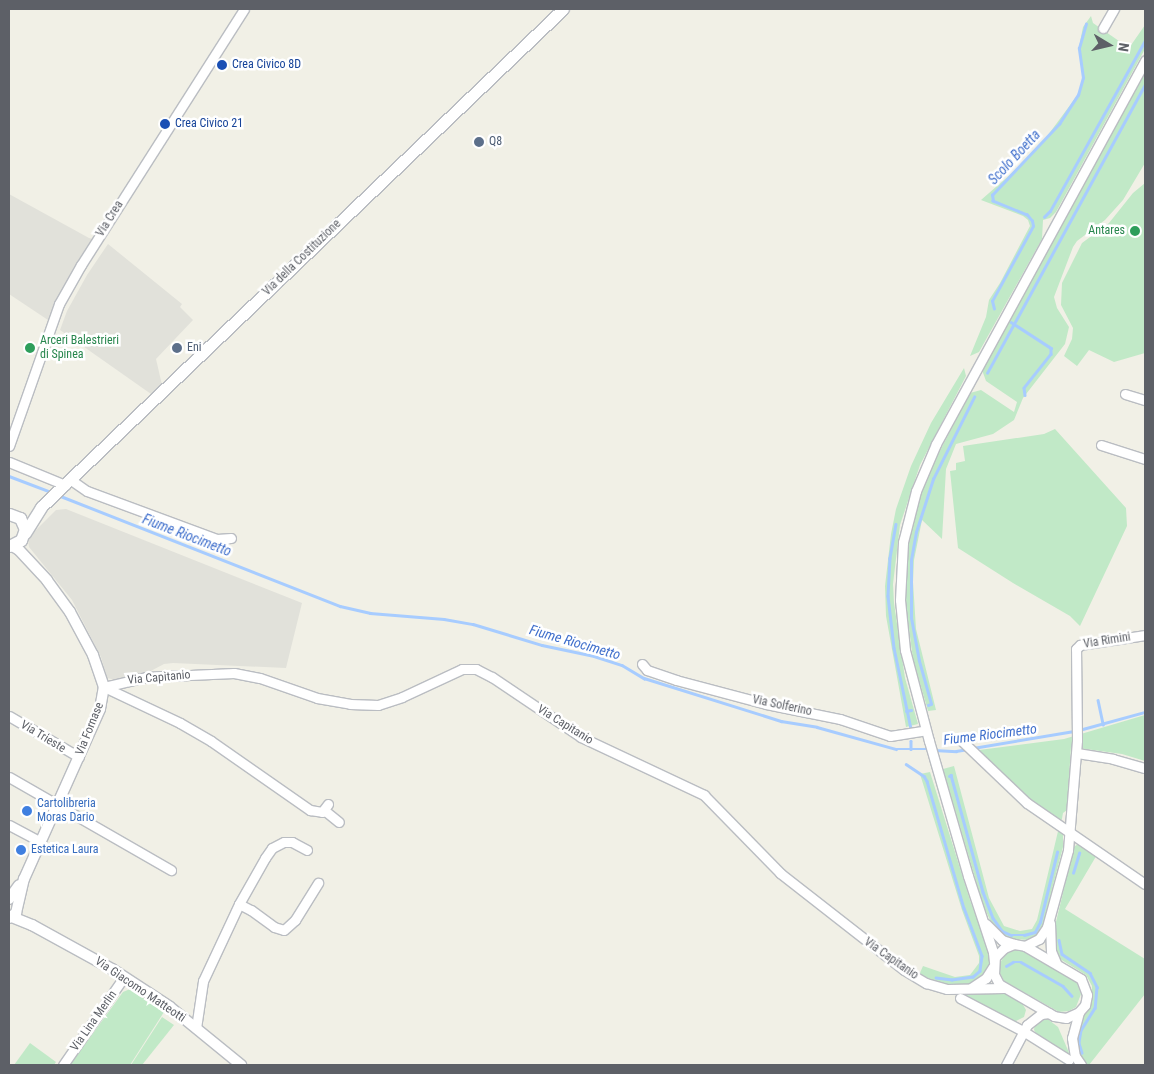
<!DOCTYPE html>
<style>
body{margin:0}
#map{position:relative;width:1154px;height:1074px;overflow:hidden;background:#f1f0e6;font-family:"Roboto Condensed",sans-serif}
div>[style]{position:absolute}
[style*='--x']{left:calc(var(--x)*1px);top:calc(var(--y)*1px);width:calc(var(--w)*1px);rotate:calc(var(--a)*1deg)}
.industrial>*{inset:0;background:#e1e1da}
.green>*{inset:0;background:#c1e9c7}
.stream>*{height:2.5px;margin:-1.25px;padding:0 1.25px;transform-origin:1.25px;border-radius:1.25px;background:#a7ccff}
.roads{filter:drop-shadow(1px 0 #babdc2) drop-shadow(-1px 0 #babdc2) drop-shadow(0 1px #babdc2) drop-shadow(0 -1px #babdc2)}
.minor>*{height:9px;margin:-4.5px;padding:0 4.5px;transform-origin:4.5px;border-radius:4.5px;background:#fff}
.tertiary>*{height:10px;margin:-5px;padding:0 5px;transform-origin:5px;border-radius:5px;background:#fff}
.secondary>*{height:11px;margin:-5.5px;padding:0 5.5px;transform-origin:5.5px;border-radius:5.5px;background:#fff}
.dots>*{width:14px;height:14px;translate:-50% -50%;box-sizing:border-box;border:2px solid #fff;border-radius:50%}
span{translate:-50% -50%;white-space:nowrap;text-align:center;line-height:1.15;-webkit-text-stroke:5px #fff;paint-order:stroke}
.transit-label{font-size:12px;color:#164399}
.left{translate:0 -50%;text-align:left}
.service-label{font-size:12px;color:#4e5e75}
.street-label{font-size:12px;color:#5d6067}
.leisure-label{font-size:12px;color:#27864d}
.right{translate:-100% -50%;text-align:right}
.shop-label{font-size:12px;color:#366cbe}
.water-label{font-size:14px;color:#4170cc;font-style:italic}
.frame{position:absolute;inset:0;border:10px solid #5d6067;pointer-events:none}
.north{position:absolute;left:1084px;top:20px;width:50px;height:50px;-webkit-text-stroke:4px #fff;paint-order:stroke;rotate:99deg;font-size:14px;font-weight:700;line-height:20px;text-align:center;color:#5d6067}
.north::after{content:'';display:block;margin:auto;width:18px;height:22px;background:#5d6067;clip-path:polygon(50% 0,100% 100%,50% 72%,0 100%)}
</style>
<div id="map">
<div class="industrial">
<i style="clip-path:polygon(9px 194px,89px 238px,97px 240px,51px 322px,9px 294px)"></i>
<i style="clip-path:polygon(108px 244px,182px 304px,180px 307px,193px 320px,156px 359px,162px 385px,151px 394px,60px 330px,67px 311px,87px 275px)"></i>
<i style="clip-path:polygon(66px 509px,302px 603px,286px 668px,173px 663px,164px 664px,147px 673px,116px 680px,107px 678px,101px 657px,72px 600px,29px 547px,28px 540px,35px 531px,56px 510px)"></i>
</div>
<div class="green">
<i style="clip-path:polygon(1091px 16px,1093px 23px,1129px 48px,1145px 25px,1145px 49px,1056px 212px,1050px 218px,1043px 220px,1042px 239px,979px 352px,970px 356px,986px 317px,989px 300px,1000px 283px,1030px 226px,1028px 220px,1023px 216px,981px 200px,1012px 173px,1045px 139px,1079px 93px,1083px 80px,1079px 48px,1081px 37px,1083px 27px)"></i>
<i style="clip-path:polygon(1145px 72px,1145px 163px,1123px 200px,1105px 220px,1077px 241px,1073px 247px,1054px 297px,1057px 308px,1069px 327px,1065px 344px,1023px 398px,1014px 420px,993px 434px,956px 444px,946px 469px,942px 539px,922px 520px,914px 560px,913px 582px,916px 629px,936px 710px,928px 711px,913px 659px,905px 599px,908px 548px,918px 502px,932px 466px,970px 393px,981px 390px,1014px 412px,1017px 402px,986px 381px,982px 370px)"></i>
<i style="clip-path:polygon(1145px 183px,1145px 353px,1114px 362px,1089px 350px,1077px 366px,1064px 356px,1072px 339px,1073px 328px,1061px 305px,1062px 283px,1082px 243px,1109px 223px,1133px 193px)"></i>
<i style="clip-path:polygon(964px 368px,966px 376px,920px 465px,900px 525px,893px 584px,894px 603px,905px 678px,918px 724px,906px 727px,886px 616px,885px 586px,891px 534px,896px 509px,911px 466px,931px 423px)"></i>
<i style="clip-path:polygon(1055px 429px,1126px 508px,1127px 526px,1080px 626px,1070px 616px,1013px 583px,958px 548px,950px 471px,956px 470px,956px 463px,965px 461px,963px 446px,1044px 434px)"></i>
<i style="clip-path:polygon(1145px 715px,1145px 761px,1122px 754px,1071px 747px,1067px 810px,1063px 813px,1061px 824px,1035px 807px,979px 750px,1064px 739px)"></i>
<i style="clip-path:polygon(954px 766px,989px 898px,1004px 926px,1020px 931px,1032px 929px,1037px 920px,1059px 827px,1063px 833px,1063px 847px,1042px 928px,1037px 936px,1030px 940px,1011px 939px,1002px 935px,990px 920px,983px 905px,943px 769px)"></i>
<i style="clip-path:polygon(930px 772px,970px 900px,990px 955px,989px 966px,981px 978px,971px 984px,948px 985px,919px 975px,923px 966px,955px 977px,970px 975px,979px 963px,979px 956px,962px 910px,920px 774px)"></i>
<i style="clip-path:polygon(1079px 843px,1098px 853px,1065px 909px,1145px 959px,1145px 994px,1089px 1065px,1086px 1065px,1081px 1060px,1075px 1041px,1079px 1021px,1092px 1000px,1092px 986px,1086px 975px,1060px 959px,1054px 950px,1055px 926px,1074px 847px)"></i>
<i style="clip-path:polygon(1016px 950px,1025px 952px,1076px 981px,1081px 994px,1076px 1007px,1069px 1011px,1059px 1012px,1004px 981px,1000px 973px,999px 964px,1007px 953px)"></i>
<i style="clip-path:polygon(130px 989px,164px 1012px,130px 1065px,70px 1065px,123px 992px)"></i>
<i style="clip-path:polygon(991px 990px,1000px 991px,1022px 1003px,1026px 1010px,1024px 1017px,1014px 1022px,958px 994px)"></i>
<i style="clip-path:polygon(162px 1017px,174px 1025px,142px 1065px,131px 1065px)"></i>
<i style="clip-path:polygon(1045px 1017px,1058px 1027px,1070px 1055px,1037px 1035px,1034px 1030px,1035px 1022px)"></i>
<i style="clip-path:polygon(30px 1043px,56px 1062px,54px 1065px,14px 1065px)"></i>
</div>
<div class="stream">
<i style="--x:1044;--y:217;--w:8;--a:-45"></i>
<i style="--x:1050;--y:211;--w:196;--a:-60.9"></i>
<i style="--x:994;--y:309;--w:8;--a:-104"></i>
<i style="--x:992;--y:301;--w:85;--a:-61.3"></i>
<i style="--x:1033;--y:226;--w:5;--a:-101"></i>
<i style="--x:1032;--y:221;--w:8;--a:-130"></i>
<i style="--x:1027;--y:215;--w:37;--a:-158"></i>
<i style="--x:993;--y:201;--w:6;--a:-99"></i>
<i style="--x:992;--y:195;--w:98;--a:-46.7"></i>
<i style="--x:1059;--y:124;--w:35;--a:-57"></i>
<i style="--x:1078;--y:95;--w:18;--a:-74"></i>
<i style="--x:1083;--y:78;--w:30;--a:-98"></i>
<i style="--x:1079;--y:48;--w:25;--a:-74"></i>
<i style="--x:1011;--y:322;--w:48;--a:33"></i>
<i style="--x:1051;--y:348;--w:6;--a:90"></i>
<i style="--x:1051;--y:354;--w:43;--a:128.5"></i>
<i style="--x:1024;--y:388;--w:7;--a:82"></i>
<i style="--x:987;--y:373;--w:328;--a:-61.3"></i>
<i style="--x:9;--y:476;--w:45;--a:20.9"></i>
<i style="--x:58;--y:495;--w:303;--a:21.5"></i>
<i style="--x:340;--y:606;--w:31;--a:13"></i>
<i style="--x:370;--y:613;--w:74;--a:4.6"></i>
<i style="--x:444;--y:619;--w:29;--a:10"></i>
<i style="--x:473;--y:624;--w:72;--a:16.9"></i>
<i style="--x:542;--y:645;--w:53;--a:11.9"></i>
<i style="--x:594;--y:656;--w:29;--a:18"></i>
<i style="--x:622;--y:665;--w:26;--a:31"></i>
<i style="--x:644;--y:678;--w:144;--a:17.4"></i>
<i style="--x:781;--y:721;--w:36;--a:9"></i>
<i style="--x:817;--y:727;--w:82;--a:15.6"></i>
<i style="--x:896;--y:749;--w:32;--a:0"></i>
<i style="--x:896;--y:524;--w:35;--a:100"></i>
<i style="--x:890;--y:558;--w:38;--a:93"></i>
<i style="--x:888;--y:596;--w:52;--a:83.4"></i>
<i style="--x:894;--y:648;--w:83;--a:78.1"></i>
<i style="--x:1098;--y:700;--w:25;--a:78"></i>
<i style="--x:928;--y:705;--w:3;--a:-18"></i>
<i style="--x:931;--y:704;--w:45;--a:-105.6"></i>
<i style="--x:919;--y:661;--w:44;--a:-100.5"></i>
<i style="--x:911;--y:618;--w:58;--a:-90"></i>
<i style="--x:911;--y:560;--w:28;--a:-80"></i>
<i style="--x:916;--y:532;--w:56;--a:-72.2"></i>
<i style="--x:933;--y:479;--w:92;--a:-63.4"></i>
<i style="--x:906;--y:711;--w:5;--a:-11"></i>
<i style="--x:1079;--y:730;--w:68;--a:-15.3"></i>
<i style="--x:911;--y:741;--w:8;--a:90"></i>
<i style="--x:973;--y:748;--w:102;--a:-9.6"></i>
<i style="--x:934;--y:750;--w:22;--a:3"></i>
<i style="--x:956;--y:751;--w:12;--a:-9"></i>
<i style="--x:906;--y:764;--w:22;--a:34"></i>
<i style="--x:924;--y:776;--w:6;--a:59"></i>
<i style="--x:927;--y:781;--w:132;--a:73.8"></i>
<i style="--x:964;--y:908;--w:51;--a:69.4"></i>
<i style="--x:982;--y:956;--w:15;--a:98"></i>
<i style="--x:980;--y:971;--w:9;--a:139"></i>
<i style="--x:973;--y:977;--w:21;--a:172"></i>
<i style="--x:952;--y:980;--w:16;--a:-173"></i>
<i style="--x:949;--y:776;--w:2;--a:-27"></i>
<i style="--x:951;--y:775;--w:121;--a:74.7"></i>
<i style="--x:983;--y:892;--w:28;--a:69"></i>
<i style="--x:993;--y:918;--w:16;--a:55"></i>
<i style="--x:1002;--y:931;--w:10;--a:24"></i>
<i style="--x:1011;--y:935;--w:13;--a:0"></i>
<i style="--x:1024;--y:935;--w:11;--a:-15"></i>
<i style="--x:1035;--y:932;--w:11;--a:-63"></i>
<i style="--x:1040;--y:922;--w:72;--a:-76.3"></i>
<i style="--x:1073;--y:873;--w:21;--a:-73"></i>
<i style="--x:1059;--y:940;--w:14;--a:78"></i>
<i style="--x:1062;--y:954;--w:34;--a:34"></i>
<i style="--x:1090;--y:973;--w:16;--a:63"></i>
<i style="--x:1097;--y:987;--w:21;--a:95"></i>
<i style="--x:1095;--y:1008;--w:26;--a:122"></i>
<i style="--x:1081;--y:1030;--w:13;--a:99"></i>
<i style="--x:1079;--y:1043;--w:10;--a:73"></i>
<i style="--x:1006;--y:966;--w:8;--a:-30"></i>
<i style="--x:1013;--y:962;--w:8;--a:0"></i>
<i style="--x:1021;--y:962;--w:48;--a:29.7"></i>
<i style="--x:1063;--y:986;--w:13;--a:48"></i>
</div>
<div class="roads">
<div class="minor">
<i style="--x:1103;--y:28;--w:22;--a:-60"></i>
<i style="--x:1125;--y:394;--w:21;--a:17"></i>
<i style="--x:1101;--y:445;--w:46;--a:17.7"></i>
<i style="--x:9;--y:446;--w:151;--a:-70.6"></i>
<i style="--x:59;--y:304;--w:45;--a:-60.6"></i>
<i style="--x:81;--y:265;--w:303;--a:-57.5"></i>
<i style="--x:9;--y:462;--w:61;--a:22.3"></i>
<i style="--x:71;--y:480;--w:19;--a:35"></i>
<i style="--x:87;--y:491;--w:139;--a:20.3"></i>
<i style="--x:217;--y:539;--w:14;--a:-4"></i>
<i style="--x:642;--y:664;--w:8;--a:50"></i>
<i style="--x:647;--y:670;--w:31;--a:19"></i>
<i style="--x:676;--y:680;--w:93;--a:14.9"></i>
<i style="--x:766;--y:704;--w:76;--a:11.5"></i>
<i style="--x:840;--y:719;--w:53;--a:18.8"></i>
<i style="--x:890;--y:736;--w:36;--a:-9"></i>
<i style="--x:104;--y:687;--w:43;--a:-13.4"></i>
<i style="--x:146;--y:677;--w:88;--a:-2.6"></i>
<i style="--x:234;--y:673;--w:26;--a:11"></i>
<i style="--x:260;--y:678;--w:60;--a:19.3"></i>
<i style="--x:317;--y:698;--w:34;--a:10"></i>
<i style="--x:350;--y:704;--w:28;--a:2"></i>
<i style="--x:378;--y:705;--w:25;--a:-18"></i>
<i style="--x:402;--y:697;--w:66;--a:-25"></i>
<i style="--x:462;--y:669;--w:14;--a:0"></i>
<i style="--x:476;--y:669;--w:18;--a:27"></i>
<i style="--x:492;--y:677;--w:107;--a:34"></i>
<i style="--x:581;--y:737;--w:136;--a:25.2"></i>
<i style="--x:704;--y:795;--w:109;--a:45.7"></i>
<i style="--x:780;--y:873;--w:157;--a:38"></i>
<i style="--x:904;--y:970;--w:26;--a:31"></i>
<i style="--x:926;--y:983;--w:22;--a:16"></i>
<i style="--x:947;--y:989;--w:57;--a:-1"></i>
<i style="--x:104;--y:687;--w:84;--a:25.3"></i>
<i style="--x:180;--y:723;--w:36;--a:30"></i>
<i style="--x:211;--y:741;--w:121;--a:34.9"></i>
<i style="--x:310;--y:810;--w:12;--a:9"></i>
<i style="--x:322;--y:812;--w:10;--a:-53"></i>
<i style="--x:9;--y:716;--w:81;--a:30.4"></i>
<i style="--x:961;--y:740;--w:91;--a:43.7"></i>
<i style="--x:1027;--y:803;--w:143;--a:34.5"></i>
<i style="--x:1077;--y:753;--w:36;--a:9"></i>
<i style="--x:1113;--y:759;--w:33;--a:16"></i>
<i style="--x:9;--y:777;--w:187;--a:29.9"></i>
<i style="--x:324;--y:810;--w:19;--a:39"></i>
<i style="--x:9;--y:825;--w:36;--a:28"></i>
<i style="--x:239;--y:904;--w:13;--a:27"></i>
<i style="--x:251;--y:910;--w:29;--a:36"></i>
<i style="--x:274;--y:927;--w:10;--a:17"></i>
<i style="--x:284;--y:930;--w:15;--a:-42"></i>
<i style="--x:295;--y:920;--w:44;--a:-58.1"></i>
<i style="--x:1050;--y:923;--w:28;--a:88"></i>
<i style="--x:1051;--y:951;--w:13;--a:67"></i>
<i style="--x:986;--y:924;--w:23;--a:45"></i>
<i style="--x:1002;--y:940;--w:13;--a:18"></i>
<i style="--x:1014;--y:944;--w:11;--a:10"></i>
<i style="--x:1025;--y:946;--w:65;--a:30.5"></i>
<i style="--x:1081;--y:979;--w:17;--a:69"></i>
<i style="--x:1087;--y:995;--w:10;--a:101"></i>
<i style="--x:1085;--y:1005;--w:9;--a:131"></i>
<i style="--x:1079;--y:1012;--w:14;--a:155"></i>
<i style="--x:1066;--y:1018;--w:12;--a:-171"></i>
<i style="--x:1054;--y:1016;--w:64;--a:-149.8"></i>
<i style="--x:999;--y:984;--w:11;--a:-117"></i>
<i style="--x:994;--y:974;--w:17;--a:-87"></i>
<i style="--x:995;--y:957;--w:13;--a:-45"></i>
<i style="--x:1004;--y:948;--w:11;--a:-22"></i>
<i style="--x:1025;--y:946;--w:16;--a:-27"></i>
<i style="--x:1039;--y:939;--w:14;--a:-56"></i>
<i style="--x:1047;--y:927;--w:80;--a:-74.7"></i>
<i style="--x:1068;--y:850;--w:110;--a:-85.3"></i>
<i style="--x:1077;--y:740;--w:91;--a:-90.6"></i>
<i style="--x:1076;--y:649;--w:6;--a:-45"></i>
<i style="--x:1080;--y:645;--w:66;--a:-8.7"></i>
<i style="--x:994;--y:962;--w:10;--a:-96"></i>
<i style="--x:993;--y:952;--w:80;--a:-108.2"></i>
<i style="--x:968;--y:876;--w:141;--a:-106.1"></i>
<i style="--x:929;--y:741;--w:94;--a:-104.8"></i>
<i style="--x:905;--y:650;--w:50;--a:-95.7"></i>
<i style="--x:900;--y:600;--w:58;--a:-87"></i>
<i style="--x:903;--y:542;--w:53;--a:-75.7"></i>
<i style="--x:916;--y:491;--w:51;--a:-66.9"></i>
<i style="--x:936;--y:444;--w:437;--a:-61.4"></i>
<i style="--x:971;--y:988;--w:18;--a:-34"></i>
<i style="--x:986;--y:978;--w:13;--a:-58"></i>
<i style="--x:960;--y:998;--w:71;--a:27.6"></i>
<i style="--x:1023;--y:1031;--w:54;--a:32.2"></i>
<i style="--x:1079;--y:1012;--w:27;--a:105"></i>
<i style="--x:1072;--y:1038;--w:18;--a:81"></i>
<i style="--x:1075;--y:1056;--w:11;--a:56"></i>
<i style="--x:196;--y:1028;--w:48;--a:-81.5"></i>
<i style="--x:203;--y:981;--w:85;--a:-64.9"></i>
<i style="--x:239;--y:904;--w:53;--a:-60.5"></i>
<i style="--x:265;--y:858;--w:12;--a:-55"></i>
<i style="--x:272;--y:848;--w:13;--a:-27"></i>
<i style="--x:284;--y:842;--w:8;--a:0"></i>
<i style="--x:292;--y:842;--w:17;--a:28"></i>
<i style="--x:63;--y:1065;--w:107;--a:-55.3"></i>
<i style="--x:1006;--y:1065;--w:45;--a:-62.3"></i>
<i style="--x:1027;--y:1025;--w:18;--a:-38"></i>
<i style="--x:1041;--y:1014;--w:8;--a:-7"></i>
</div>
<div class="tertiary">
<i style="--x:9;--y:899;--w:17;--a:-54"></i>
<i style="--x:12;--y:917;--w:22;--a:22"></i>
<i style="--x:32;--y:925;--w:91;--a:28.8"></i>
<i style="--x:112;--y:969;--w:69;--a:33.2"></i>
<i style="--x:170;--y:1007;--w:92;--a:39.2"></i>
<i style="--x:9;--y:918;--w:9;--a:-36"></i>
<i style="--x:16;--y:913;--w:35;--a:-77"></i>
<i style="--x:24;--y:879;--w:186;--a:-65.9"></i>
<i style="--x:100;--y:709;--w:22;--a:-80"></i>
<i style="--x:104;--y:687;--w:34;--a:-109"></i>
<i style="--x:93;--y:655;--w:49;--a:-118.1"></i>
<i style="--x:70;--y:612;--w:39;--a:-126"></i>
<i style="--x:47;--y:580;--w:41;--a:-133"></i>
<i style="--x:19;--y:550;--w:8;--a:-150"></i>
</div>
<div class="secondary">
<i style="--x:9;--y:514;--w:12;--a:20"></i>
<i style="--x:20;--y:518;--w:12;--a:66"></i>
<i style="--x:25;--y:529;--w:12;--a:110"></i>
<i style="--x:21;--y:540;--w:13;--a:153"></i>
<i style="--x:25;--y:533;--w:31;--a:-58"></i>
<i style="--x:41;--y:507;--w:721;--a:-43.65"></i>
</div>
</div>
<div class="dots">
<i style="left:222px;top:65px;background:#1a4fb4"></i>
<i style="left:165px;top:124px;background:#1a4fb4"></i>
<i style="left:479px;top:142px;background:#5c6f8a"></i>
<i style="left:1135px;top:231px;background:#2e9e5b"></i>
<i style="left:30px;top:348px;background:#2e9e5b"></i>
<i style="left:177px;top:348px;background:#5c6f8a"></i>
<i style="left:27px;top:811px;background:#3f7fe0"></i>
<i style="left:21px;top:850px;background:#3f7fe0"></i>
</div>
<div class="transit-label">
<span class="left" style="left:232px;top:65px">Crea Civico 8D</span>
<span class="left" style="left:175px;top:124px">Crea Civico 21</span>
</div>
<div class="service-label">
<span class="left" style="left:489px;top:142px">Q8</span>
<span class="left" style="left:187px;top:348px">Eni</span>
</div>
<div class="street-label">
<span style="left:110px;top:219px;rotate:-58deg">Via Crea</span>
<span style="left:302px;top:258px;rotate:-44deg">Via della Costituzione</span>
<span style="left:1107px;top:641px;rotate:-9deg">Via Rimini</span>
<span style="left:159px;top:678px;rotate:-5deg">Via Capitanio</span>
<span style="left:782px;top:706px;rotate:12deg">Via Solferino</span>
<span style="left:565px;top:725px;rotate:32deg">Via Capitanio</span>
<span style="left:90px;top:729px;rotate:-68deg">Via Fornase</span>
<span style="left:43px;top:737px;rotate:31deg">Via Trieste</span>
<span style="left:891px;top:959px;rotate:35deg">Via Capitanio</span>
<span style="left:140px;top:990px;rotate:34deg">Via Giacomo Matteotti</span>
<span style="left:94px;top:1021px;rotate:-55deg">Via Lina Merlin</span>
</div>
<div class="leisure-label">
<span class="right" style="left:1125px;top:231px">Antares</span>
<span class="left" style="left:40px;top:348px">Arceri Balestrieri<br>di Spinea</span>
</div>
<div class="shop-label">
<span class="left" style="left:37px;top:811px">Cartolibreria<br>Moras Dario</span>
<span class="left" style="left:31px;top:850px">Estetica Laura</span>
</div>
<div class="water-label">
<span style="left:1014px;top:157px;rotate:-47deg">Scolo Boetta</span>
<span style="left:187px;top:535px;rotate:21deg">Fiume Riocimetto</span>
<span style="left:575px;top:642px;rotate:16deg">Fiume Riocimetto</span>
<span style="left:990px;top:734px;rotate:-7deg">Fiume Riocimetto</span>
</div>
<div class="frame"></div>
<div class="north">N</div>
</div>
